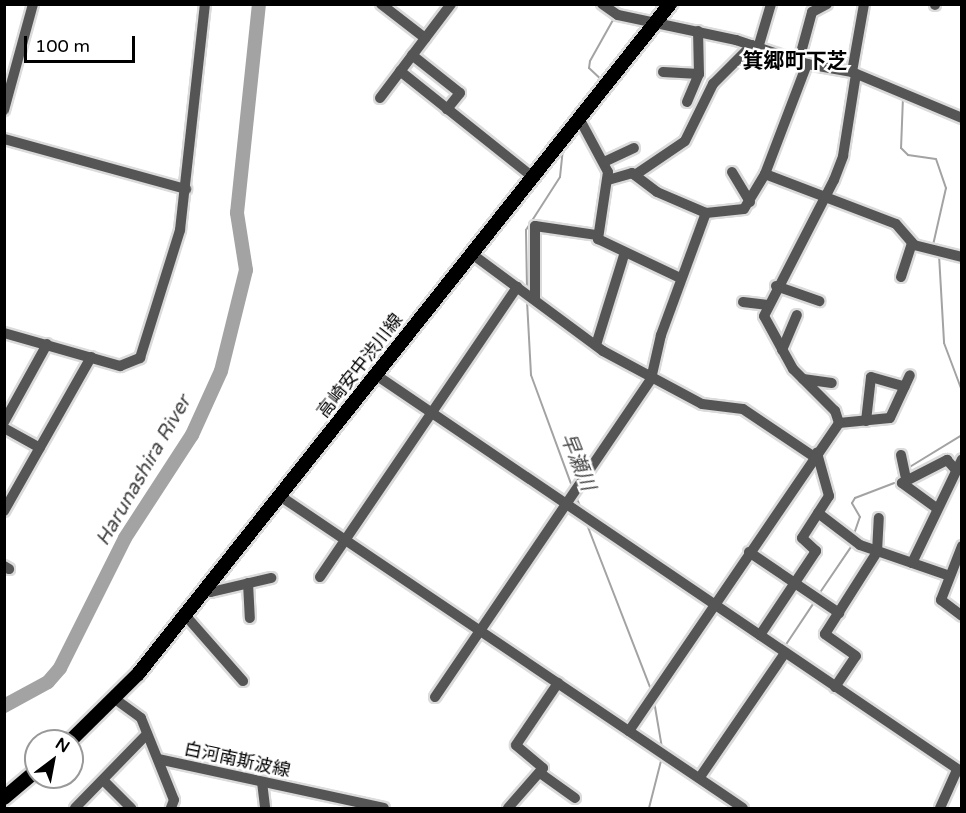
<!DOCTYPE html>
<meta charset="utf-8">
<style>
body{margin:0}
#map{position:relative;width:966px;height:813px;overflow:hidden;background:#fff;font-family:"Varela Round","Noto Sans JP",sans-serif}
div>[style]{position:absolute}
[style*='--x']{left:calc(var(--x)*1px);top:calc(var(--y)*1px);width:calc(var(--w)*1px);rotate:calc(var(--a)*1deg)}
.stream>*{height:2px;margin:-1px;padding:0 1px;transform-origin:1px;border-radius:1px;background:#a3a3a3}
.river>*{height:14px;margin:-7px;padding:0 7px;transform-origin:7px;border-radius:7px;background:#a3a3a3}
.roads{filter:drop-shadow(2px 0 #dbdbdb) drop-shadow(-2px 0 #dbdbdb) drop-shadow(0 2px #dbdbdb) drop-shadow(0 -2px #dbdbdb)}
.minor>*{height:10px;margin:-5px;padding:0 5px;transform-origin:5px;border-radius:5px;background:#555}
.major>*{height:14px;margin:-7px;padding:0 7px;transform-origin:7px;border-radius:7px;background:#000}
span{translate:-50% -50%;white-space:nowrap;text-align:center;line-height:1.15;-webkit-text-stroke:5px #fff;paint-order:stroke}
.street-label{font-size:18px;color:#000}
.water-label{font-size:20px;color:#444;font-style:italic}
.quarter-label{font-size:21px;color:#000;font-weight:700}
.frame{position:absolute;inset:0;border:6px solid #000;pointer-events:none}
.north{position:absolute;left:24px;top:729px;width:60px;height:60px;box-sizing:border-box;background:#fff;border:2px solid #999;border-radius:50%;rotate:32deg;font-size:16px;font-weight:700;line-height:24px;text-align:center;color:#000}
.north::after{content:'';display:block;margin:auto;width:21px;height:27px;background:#000;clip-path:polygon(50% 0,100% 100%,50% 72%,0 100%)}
.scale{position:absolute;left:24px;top:36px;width:111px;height:27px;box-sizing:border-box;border:3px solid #000;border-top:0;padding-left:8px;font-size:18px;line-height:21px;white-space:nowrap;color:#000;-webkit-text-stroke:4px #fff;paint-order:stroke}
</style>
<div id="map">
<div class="stream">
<i style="--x:594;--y:4;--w:25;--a:40"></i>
<i style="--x:613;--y:20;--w:47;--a:119.3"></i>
<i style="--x:590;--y:61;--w:7;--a:98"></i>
<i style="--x:589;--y:68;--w:16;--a:43"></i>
<i style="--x:903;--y:97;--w:51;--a:92.2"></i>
<i style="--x:901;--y:148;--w:10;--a:45"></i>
<i style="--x:908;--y:155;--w:28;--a:8"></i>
<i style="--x:936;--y:159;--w:31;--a:71"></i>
<i style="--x:946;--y:188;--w:58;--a:102.8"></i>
<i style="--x:939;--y:255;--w:88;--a:86.7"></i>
<i style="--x:944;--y:343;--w:51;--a:69.4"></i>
<i style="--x:527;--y:289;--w:59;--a:-91"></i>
<i style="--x:526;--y:230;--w:63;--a:-57.3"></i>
<i style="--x:560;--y:177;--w:28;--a:-84"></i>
<i style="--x:527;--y:301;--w:74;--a:86.9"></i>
<i style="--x:531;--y:375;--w:121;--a:69.8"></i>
<i style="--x:908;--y:468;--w:63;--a:-31.4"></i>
<i style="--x:576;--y:497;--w:12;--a:66"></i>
<i style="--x:586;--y:522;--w:180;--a:68.8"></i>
<i style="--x:854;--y:534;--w:18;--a:-71"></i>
<i style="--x:860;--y:517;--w:16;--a:-120"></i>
<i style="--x:852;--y:503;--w:6;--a:-59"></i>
<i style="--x:855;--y:498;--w:42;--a:-21"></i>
<i style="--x:819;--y:594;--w:60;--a:-55.8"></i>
<i style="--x:785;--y:646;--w:54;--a:-56.3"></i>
<i style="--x:654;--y:701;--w:48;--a:80.3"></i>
<i style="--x:649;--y:808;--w:53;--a:-75.7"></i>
</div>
<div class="river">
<i style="--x:4;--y:706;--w:50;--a:-28.6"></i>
<i style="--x:48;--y:682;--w:18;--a:-49"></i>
<i style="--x:60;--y:668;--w:145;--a:-63.4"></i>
<i style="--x:125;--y:538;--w:123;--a:-57"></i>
<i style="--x:192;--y:435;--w:70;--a:-65.6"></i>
<i style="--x:221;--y:371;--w:104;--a:-76.1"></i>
<i style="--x:246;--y:270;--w:58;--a:-99"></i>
<i style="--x:237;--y:213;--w:210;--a:-84"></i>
</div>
<div class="roads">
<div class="minor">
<i style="--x:381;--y:4;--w:56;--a:37.7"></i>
<i style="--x:602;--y:4;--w:19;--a:35"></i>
<i style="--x:618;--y:15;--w:121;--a:12"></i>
<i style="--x:736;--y:40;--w:75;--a:18.7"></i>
<i style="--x:807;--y:64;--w:46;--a:10.1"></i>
<i style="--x:852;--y:72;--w:119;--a:22.7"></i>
<i style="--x:935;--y:5;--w:1;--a:-90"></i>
<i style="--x:758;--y:48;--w:46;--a:-73.5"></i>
<i style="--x:412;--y:55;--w:61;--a:38.4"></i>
<i style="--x:460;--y:93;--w:21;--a:129"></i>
<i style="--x:799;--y:60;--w:50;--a:-74.8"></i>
<i style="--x:812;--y:12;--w:17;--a:-28"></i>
<i style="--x:400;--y:71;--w:170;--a:38.6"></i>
<i style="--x:663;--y:72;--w:36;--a:3"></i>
<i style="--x:699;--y:74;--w:43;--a:-91.3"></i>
<i style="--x:852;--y:72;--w:69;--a:-80"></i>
<i style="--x:380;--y:98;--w:118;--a:-52.9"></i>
<i style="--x:687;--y:102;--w:30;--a:-67"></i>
<i style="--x:4;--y:110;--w:110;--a:-74.7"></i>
<i style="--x:579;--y:118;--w:61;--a:61.8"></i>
<i style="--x:608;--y:172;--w:68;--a:98.5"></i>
<i style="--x:598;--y:239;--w:91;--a:25.4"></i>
<i style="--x:4;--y:139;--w:189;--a:15.4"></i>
<i style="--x:604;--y:162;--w:33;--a:-25"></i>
<i style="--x:732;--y:172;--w:35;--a:59"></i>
<i style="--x:765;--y:174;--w:140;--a:20.9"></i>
<i style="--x:896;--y:224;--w:28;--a:49"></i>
<i style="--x:914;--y:245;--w:49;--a:14"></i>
<i style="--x:635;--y:175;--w:60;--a:-34.2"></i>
<i style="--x:685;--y:141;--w:64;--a:-63.8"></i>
<i style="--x:713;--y:84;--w:55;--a:-45"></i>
<i style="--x:608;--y:180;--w:25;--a:-16"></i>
<i style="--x:632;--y:173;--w:31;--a:37"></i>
<i style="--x:657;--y:192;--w:53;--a:23.2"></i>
<i style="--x:706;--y:213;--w:38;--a:-6"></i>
<i style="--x:744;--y:209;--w:41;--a:-59"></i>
<i style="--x:765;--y:174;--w:118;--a:-69.1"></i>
<i style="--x:472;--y:254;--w:163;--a:36.5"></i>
<i style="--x:603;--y:351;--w:112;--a:28.2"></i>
<i style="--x:702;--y:404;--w:41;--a:7"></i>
<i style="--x:743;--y:409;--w:84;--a:33.9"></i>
<i style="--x:901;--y:277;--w:36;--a:-72"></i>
<i style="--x:776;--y:286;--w:46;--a:19.2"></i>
<i style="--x:535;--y:299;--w:73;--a:-90"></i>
<i style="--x:535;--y:226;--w:63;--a:8.3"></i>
<i style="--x:743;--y:302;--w:23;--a:7"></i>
<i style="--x:4;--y:333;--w:121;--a:15.9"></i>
<i style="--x:120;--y:366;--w:22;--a:-22"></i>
<i style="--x:140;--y:358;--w:134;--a:-72.6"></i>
<i style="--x:180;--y:230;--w:227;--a:-83.7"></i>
<i style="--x:596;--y:345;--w:94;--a:-72.7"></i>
<i style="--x:782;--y:350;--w:38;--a:-67"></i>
<i style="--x:376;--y:375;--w:708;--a:34.12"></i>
<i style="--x:803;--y:379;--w:29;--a:8"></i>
<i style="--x:866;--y:421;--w:44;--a:-83.5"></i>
<i style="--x:871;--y:377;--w:35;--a:16"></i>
<i style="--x:4;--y:422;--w:89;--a:-61.1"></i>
<i style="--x:839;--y:423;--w:51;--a:-5.6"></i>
<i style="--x:890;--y:418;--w:47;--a:-65.1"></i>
<i style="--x:4;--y:428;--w:41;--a:29.1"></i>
<i style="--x:901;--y:455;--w:25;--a:78"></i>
<i style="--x:280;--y:496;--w:558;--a:33.97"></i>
<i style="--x:935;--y:507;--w:41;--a:-144"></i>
<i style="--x:902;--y:483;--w:51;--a:-27.1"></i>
<i style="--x:947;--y:460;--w:12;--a:48"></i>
<i style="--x:4;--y:511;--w:177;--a:-60.5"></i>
<i style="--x:818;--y:513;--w:53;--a:37.3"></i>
<i style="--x:860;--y:545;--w:92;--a:19"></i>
<i style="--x:962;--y:546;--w:58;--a:111.3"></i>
<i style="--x:941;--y:600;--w:26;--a:37"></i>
<i style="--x:749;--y:552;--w:109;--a:34.1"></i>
<i style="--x:912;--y:563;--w:115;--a:-64.3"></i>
<i style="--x:4;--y:566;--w:6;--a:31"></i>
<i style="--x:320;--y:577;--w:351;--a:-55.8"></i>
<i style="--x:248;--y:583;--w:35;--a:87"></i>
<i style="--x:206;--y:590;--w:5;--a:22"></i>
<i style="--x:211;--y:592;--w:62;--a:-13.1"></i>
<i style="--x:185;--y:615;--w:88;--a:48.7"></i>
<i style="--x:760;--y:635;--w:101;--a:-56.3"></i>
<i style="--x:816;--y:551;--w:19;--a:-137"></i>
<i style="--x:802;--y:538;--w:50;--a:-57.3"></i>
<i style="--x:829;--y:496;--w:45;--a:-105.6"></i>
<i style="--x:835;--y:687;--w:37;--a:-56"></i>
<i style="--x:856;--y:656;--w:38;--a:-145"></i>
<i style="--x:825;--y:634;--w:97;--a:-57.6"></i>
<i style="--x:877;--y:552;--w:34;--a:-87"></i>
<i style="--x:435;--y:697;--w:384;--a:-55.8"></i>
<i style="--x:651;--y:379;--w:45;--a:-77.2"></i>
<i style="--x:661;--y:335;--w:130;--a:-69.8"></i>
<i style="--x:115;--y:699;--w:32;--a:36"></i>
<i style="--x:141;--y:718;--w:88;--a:68.1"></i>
<i style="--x:174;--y:800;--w:9;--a:111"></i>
<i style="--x:629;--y:731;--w:373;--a:-55.7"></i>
<i style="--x:839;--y:423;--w:13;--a:-108"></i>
<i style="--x:835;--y:411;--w:59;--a:-135"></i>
<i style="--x:793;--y:369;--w:60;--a:-118.7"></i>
<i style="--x:764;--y:316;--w:153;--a:-62.8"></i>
<i style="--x:834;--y:180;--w:26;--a:-69"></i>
<i style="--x:843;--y:156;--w:83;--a:-81"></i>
<i style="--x:158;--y:759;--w:231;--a:12.2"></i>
<i style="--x:540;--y:773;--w:43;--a:35.5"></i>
<i style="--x:700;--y:777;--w:150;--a:-55.6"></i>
<i style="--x:103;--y:780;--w:40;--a:45"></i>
<i style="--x:262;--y:782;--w:26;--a:83"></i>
<i style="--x:75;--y:808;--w:103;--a:-45.8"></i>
<i style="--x:508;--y:808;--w:53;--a:-48.8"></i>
<i style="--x:543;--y:768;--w:35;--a:-140"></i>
<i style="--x:516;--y:745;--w:75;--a:-55.9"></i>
<i style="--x:940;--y:808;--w:42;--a:-65.9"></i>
</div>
<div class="major">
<i style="--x:70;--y:741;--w:95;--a:-44.6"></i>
<i style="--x:138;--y:674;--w:856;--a:-51.55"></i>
<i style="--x:4;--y:798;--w:42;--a:-40.2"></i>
</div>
</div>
<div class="street-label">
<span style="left:360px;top:366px;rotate:-52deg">高崎安中渋川線</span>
<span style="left:237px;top:760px;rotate:12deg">白河南斯波線</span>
</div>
<div class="water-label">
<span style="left:577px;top:462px;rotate:68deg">早瀬川</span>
<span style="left:144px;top:471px;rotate:-60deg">Harunashira River</span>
</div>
<div class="quarter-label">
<span style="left:795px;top:62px">箕郷町下芝</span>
</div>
<div class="frame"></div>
<div class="north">N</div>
<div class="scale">100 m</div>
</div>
